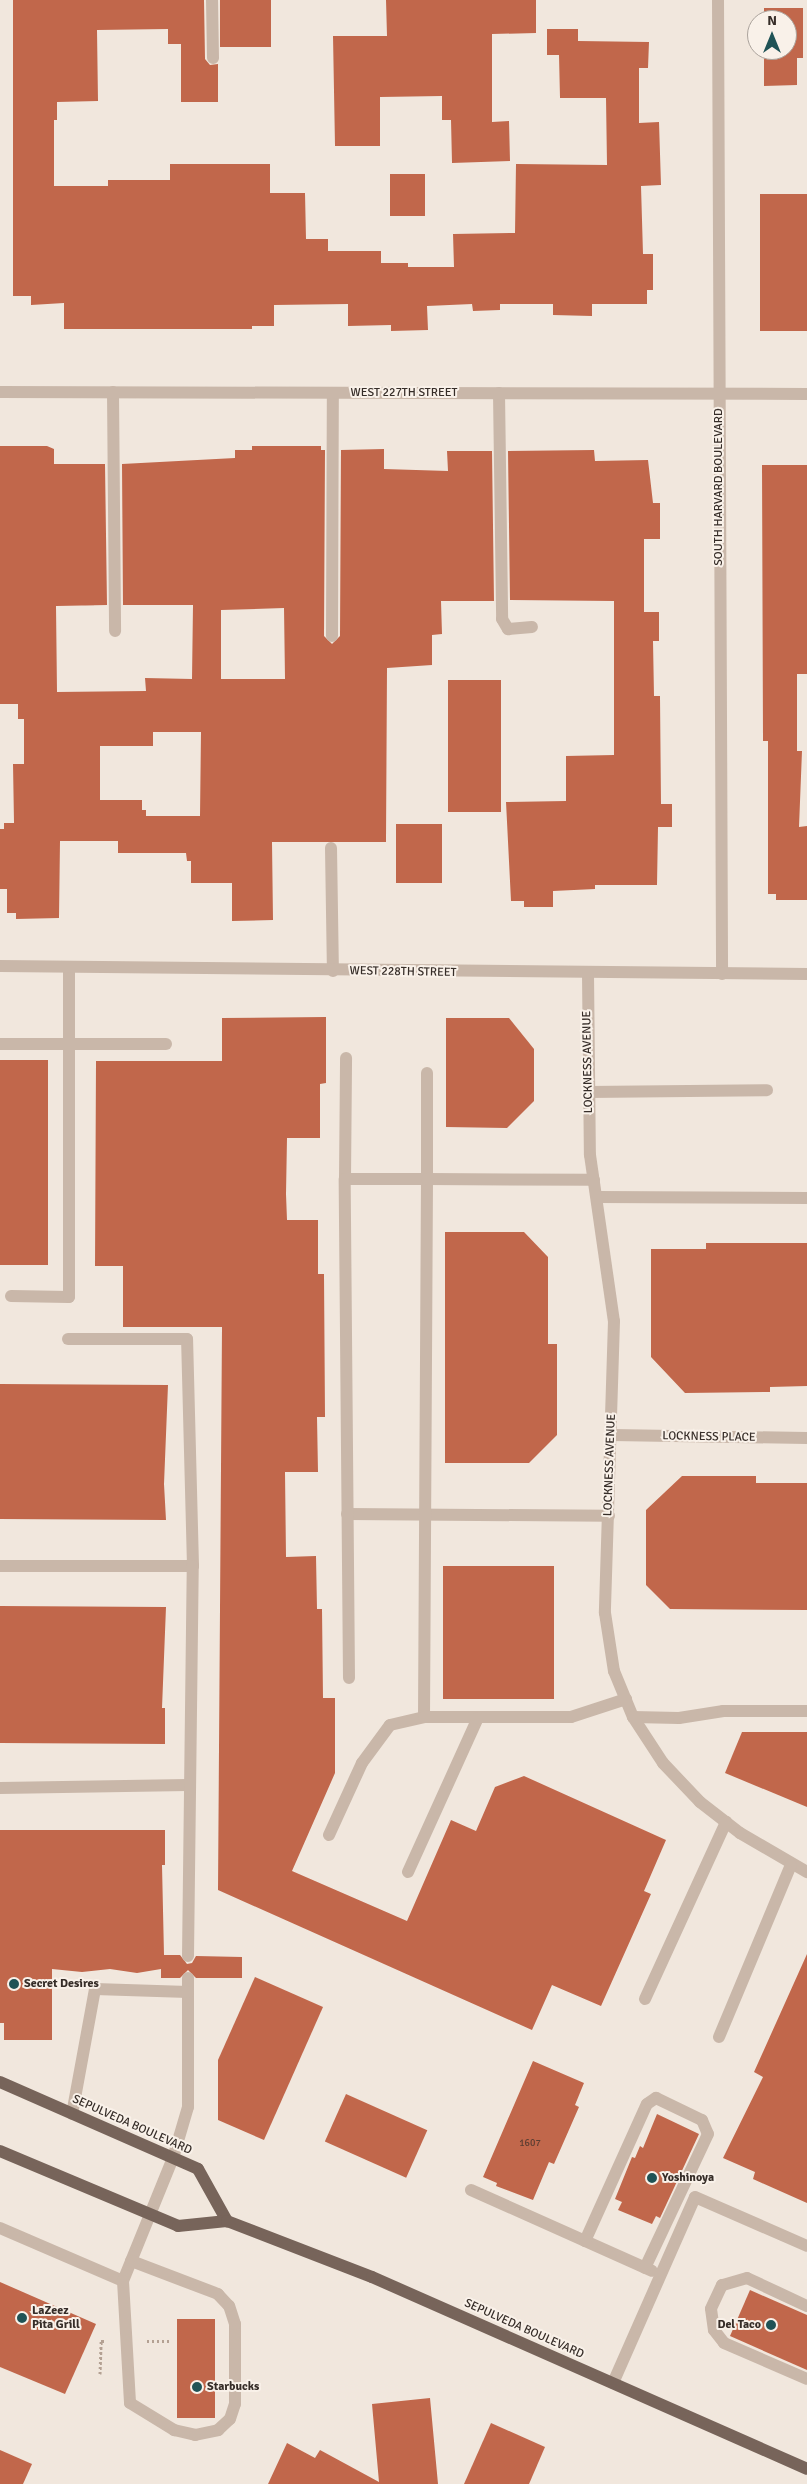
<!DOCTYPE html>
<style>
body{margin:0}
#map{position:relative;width:807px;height:2484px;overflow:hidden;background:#f1e7dd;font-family:Signika,sans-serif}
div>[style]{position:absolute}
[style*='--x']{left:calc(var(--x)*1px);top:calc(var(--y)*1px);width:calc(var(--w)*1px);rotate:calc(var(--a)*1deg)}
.building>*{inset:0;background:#c1674b;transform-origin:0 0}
.path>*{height:3px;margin-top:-1.5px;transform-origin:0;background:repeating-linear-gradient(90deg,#b4a193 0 2.5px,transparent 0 5px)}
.service>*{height:12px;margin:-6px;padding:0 6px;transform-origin:6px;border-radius:6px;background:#c9b7a9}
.minor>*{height:12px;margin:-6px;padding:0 6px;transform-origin:6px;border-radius:6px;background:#c9b7a9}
.tertiary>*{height:12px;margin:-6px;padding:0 6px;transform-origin:6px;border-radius:6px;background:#c9b7a9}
.primary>*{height:12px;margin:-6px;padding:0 6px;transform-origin:6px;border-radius:6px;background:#77645a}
.dots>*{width:14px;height:14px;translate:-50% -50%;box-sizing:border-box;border:2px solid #f9f1e9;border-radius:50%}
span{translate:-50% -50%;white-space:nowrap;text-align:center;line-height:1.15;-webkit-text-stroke:4px #f9f1e9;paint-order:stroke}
.number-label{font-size:10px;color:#593c31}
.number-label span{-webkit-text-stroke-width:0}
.street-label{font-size:12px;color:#362d28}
.poi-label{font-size:12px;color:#362d28;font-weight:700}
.left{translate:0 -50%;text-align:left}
.right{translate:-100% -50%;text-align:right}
.north{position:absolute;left:747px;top:10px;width:50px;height:50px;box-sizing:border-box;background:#f9f1e9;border:1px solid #aba39c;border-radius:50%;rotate:0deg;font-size:14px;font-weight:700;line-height:20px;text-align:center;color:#362d28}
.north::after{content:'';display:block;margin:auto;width:18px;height:22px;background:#205356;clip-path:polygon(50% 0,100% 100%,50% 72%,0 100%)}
</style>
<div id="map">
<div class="building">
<i style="clip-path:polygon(13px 0,204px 0,205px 59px,210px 65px,218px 64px,218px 102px,181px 102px,181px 44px,168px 44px,168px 29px,97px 30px,98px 101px,57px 102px,57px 120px,54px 120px,54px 186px,108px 186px,108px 180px,170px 180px,170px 164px,270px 164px,270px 193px,305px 193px,306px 239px,328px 239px,328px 251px,381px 251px,381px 263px,408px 263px,408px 267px,454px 267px,453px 234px,515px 233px,516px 164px,607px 165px,606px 98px,560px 98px,559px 55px,547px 55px,547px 29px,578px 29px,578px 41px,649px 42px,648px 68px,639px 68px,639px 123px,659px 122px,661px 185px,641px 186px,643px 254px,653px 254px,653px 290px,647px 290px,647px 304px,592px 304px,592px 316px,553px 315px,553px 304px,500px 304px,500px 310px,473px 311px,472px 304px,427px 306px,428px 330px,391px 331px,391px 325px,348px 326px,348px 304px,274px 305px,274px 326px,252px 326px,252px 329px,64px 329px,64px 303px,31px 305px,31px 296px,13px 296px)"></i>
<i style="left:220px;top:0;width:51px;height:47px"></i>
<i style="clip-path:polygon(386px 0,536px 0,536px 33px,492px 34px,492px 122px,509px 121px,510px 161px,452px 163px,451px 120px,442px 120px,442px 96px,380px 97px,380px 146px,335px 146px,333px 36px,387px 36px)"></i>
<i style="clip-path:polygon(764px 8px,803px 8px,803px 58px,797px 58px,797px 85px,764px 86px,764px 50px,787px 50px,787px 20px,764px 20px)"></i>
<i style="left:425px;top:174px;width:42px;height:35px;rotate:90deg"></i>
<i style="left:760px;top:194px;width:47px;height:137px"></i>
<i style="clip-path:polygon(evenodd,0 446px,47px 446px,54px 449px,54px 464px,105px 464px,107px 605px,56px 606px,57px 692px,146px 691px,145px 678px,192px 679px,193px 605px,123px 605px,122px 464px,235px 458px,235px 450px,252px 450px,252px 446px,321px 446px,321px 450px,325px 450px,324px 636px,332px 644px,340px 636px,341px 450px,384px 449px,384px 469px,448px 471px,447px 451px,492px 451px,494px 601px,441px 601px,442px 634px,432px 635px,432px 665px,387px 668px,386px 842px,272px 842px,273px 920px,232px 921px,232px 883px,191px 883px,191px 861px,187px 861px,186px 853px,118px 853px,118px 841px,60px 841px,59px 918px,16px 919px,16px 913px,7px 913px,7px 889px,0 889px,0 829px,4px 829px,4px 823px,14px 823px,13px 764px,24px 764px,24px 719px,18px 719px,18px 704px,0 704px,0 446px,284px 608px,285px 679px,221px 679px,221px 610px,284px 608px,0 446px,153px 732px,201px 732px,200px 816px,146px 816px,146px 810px,142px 810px,142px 800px,100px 800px,100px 746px,153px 746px,153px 732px)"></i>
<i style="clip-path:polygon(594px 450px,595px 461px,648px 460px,653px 503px,660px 503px,660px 539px,644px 539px,644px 612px,659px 612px,659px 641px,653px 641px,654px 696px,660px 696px,661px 804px,672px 804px,672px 827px,658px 827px,657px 885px,595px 885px,595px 889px,553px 891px,553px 907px,524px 907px,524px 901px,511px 901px,506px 802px,566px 801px,566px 756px,614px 755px,614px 601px,510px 600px,508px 451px)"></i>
<i style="clip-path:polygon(762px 465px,807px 465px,807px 674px,797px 674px,797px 751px,802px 751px,799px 827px,807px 826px,807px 900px,776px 900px,776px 894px,768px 894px,768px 741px,763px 741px)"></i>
<i style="left:448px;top:680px;width:53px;height:132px"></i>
<i style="left:396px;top:824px;width:46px;height:59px"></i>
<i style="clip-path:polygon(326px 1017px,326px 1083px,320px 1084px,320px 1138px,287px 1138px,286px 1194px,287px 1220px,318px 1220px,318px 1274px,324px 1274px,325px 1417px,317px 1417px,318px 1472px,285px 1472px,286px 1557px,316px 1556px,317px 1609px,322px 1609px,323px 1698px,335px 1698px,335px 1773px,292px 1871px,407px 1921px,451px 1820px,476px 1831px,495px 1787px,524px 1776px,666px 1840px,644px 1891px,651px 1894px,601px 2006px,552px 1985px,532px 2030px,218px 1890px,222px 1327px,123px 1327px,123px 1266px,95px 1266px,96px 1061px,222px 1061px,222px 1018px)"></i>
<i style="clip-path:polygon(446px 1018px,509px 1018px,534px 1049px,534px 1101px,507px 1128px,446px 1127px)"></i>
<i style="left:0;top:1060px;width:48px;height:205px"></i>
<i style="clip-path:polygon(445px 1232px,524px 1232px,548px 1257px,548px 1344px,557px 1344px,557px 1435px,529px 1463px,445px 1463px)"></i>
<i style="clip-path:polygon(706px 1243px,807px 1243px,807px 1386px,770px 1387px,770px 1392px,685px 1393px,651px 1357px,651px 1249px,706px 1249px)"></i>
<i style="clip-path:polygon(0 1384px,168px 1385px,164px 1484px,166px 1520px,0 1519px)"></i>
<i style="clip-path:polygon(682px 1476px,756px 1476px,756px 1483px,807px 1483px,807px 1610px,670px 1609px,646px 1585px,646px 1510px)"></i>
<i style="left:443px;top:1566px;width:111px;height:133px"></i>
<i style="clip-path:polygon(0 1606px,166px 1607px,162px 1708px,165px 1708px,165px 1744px,0 1743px)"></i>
<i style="clip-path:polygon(742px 1732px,807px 1732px,807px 1807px,725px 1773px)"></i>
<i style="clip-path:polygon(0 1830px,165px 1830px,165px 1865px,162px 1865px,164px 1955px,180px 1955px,187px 1964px,192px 1963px,196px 1956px,242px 1957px,242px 1978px,196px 1978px,188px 1970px,180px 1978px,161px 1978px,161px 1969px,137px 1973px,110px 1969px,82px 1972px,52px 1969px,52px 2040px,4px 2040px,4px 2023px,0 2023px)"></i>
<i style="clip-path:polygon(807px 1954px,807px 2203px,753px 2179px,755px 2172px,723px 2158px,763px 2077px,754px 2072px)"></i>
<i style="clip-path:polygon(255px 1977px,323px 2007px,264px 2140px,218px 2120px,218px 2060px)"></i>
<i style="clip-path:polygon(533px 2061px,584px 2083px,575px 2105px,579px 2107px,554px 2164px,549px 2162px,533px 2200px,496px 2186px,497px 2183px,483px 2177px)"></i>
<i style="left:346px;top:2094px;width:89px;height:52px;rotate:24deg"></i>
<i style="clip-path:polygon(657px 2114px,699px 2134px,660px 2218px,656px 2216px,652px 2224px,618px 2210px,622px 2202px,615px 2199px,632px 2157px,635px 2158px,640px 2146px,643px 2148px)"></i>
<i style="clip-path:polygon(0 2282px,96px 2324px,65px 2394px,0 2367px)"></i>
<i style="clip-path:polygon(750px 2290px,807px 2315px,807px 2370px,730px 2336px)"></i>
<i style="left:177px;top:2319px;width:38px;height:99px"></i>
<i style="clip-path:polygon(430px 2398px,438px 2484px,268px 2484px,287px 2443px,315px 2458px,320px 2450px,379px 2482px,372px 2404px)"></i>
<i style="clip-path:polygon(491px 2423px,545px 2447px,529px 2484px,464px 2484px)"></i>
<i style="clip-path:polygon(0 2450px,32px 2464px,23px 2484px,0 2484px)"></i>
</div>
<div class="path">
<i style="--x:147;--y:2341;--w:22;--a:0"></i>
<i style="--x:100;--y:2374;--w:33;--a:-88"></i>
<i style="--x:101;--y:2341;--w:5;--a:0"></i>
</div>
<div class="service">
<i style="--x:212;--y:0;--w:58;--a:89"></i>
<i style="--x:113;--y:392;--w:239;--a:89.5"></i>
<i style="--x:499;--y:393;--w:226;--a:89.2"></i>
<i style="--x:502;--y:619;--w:12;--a:59"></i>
<i style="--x:508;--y:629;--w:24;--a:-5"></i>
<i style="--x:332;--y:636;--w:243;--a:-89.8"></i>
<i style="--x:331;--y:848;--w:123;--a:89.1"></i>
<i style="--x:0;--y:1044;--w:166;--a:0"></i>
<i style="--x:588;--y:1092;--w:179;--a:-0.6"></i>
<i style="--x:345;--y:1179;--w:121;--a:-89.5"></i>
<i style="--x:597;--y:1197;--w:210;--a:0.3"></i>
<i style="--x:11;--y:1296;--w:58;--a:1"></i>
<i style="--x:69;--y:1297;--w:330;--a:-90"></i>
<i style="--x:347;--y:1514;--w:262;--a:0.4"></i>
<i style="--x:0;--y:1566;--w:193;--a:0"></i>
<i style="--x:193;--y:1566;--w:227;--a:-91.5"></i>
<i style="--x:187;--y:1339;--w:119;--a:180"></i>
<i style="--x:349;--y:1678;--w:499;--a:-90.5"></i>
<i style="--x:345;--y:1179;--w:82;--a:0"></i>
<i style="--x:427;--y:1179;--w:106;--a:-90"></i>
<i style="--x:424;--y:1717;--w:538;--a:-89.68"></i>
<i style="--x:427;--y:1179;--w:167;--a:0.3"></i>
<i style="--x:633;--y:1717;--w:46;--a:1.2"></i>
<i style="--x:679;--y:1718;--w:45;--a:-9"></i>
<i style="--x:723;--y:1711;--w:84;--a:0"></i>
<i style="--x:0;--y:1788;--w:188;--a:-0.9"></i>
<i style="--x:329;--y:1835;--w:79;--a:-65.4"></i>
<i style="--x:362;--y:1763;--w:47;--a:-53.6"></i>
<i style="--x:390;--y:1725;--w:35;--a:-13"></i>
<i style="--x:424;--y:1717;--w:147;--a:0"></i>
<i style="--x:571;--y:1717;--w:58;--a:-18.1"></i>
<i style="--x:408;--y:1872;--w:169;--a:-65.6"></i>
<i style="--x:188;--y:1956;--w:390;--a:-89.3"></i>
<i style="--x:188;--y:1978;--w:14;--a:90"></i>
<i style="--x:471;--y:2190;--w:198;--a:24.1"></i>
<i style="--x:0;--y:2228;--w:134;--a:23.3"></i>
<i style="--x:123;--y:2281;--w:133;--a:-67.9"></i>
<i style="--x:173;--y:2158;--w:53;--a:-73.6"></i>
<i style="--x:188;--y:2107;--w:115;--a:-90"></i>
<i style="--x:188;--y:1992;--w:93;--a:-178.2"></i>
<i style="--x:95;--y:1989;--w:127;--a:100.4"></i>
<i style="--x:585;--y:2241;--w:150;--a:-65.7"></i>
<i style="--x:647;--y:2104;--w:11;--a:-34"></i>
<i style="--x:656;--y:2098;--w:51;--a:25.6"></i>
<i style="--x:702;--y:2120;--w:15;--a:67"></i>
<i style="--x:708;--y:2134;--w:148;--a:115.2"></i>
<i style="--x:123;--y:2281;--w:122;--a:86.7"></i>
<i style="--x:130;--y:2403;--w:52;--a:31.5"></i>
<i style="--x:174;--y:2430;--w:22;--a:13"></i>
<i style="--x:195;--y:2435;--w:24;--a:-12"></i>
<i style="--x:218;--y:2430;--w:16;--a:-43"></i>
<i style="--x:230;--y:2419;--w:16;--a:-72"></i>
<i style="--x:235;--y:2404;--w:80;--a:-90"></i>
<i style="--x:235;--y:2324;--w:19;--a:-108"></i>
<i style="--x:229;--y:2306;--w:16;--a:-133"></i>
<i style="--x:218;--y:2294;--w:93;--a:-159.2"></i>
<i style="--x:807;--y:2306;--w:66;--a:-155"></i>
<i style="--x:747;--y:2278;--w:26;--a:164"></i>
<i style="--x:722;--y:2285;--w:26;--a:115"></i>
<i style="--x:711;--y:2309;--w:21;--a:82"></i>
<i style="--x:714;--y:2330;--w:16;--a:52"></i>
<i style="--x:724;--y:2343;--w:90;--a:23.4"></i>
<i style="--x:613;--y:2383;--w:203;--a:-66.2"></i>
<i style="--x:695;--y:2197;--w:122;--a:23.6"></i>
</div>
<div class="minor">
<i style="--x:718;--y:0;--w:974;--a:89.76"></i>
<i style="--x:0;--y:392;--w:807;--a:0.14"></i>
<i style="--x:588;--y:974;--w:181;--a:89.4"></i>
<i style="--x:590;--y:1155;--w:168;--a:81.8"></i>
<i style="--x:614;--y:1321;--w:292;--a:91.8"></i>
<i style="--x:605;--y:1613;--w:59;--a:81.2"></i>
<i style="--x:614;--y:1671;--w:50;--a:67.6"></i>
<i style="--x:633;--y:1717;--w:55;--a:56.9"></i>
<i style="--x:663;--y:1763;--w:54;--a:46.5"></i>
<i style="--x:700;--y:1802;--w:51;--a:37.8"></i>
<i style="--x:740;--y:1833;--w:78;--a:30.2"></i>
<i style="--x:612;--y:1435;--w:195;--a:0.9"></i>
<i style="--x:645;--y:1999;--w:195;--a:-65.4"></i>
<i style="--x:719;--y:2037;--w:186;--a:-67.3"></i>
</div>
<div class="tertiary">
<i style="--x:0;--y:966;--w:807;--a:0.57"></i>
</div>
<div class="primary">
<i style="--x:0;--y:2082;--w:216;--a:23.7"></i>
<i style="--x:198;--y:2169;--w:60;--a:60.9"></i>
<i style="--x:0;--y:2151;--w:193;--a:22.8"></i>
<i style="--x:178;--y:2226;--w:49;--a:-5.8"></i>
<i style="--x:227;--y:2221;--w:155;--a:21.1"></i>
<i style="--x:372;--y:2277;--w:475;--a:23.8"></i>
</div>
<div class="dots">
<i style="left:14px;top:1984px;background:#205356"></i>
<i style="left:652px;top:2178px;background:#205356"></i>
<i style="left:22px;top:2318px;background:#205356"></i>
<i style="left:771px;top:2325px;background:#205356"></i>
<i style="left:197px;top:2387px;background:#205356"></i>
</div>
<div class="number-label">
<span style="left:530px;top:2144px">1607</span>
</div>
<div class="street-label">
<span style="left:404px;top:393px">WEST 227TH STREET</span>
<span style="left:719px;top:487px;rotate:-90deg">SOUTH HARVARD BOULEVARD</span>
<span style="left:403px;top:972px;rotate:1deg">WEST 228TH STREET</span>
<span style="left:588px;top:1062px;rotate:-91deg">LOCKNESS AVENUE</span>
<span style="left:709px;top:1437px;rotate:1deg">LOCKNESS PLACE</span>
<span style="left:610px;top:1465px;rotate:-88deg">LOCKNESS AVENUE</span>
<span style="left:132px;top:2125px;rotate:24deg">SEPULVEDA BOULEVARD</span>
<span style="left:524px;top:2329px;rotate:24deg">SEPULVEDA BOULEVARD</span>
</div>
<div class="poi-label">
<span class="left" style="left:24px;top:1984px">Secret Desires</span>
<span class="left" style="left:662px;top:2178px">Yoshinoya</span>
<span class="left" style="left:32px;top:2318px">LaZeez<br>Pita Grill</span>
<span class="right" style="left:761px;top:2325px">Del Taco</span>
<span class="left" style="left:207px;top:2387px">Starbucks</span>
</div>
<div class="north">N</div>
</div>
